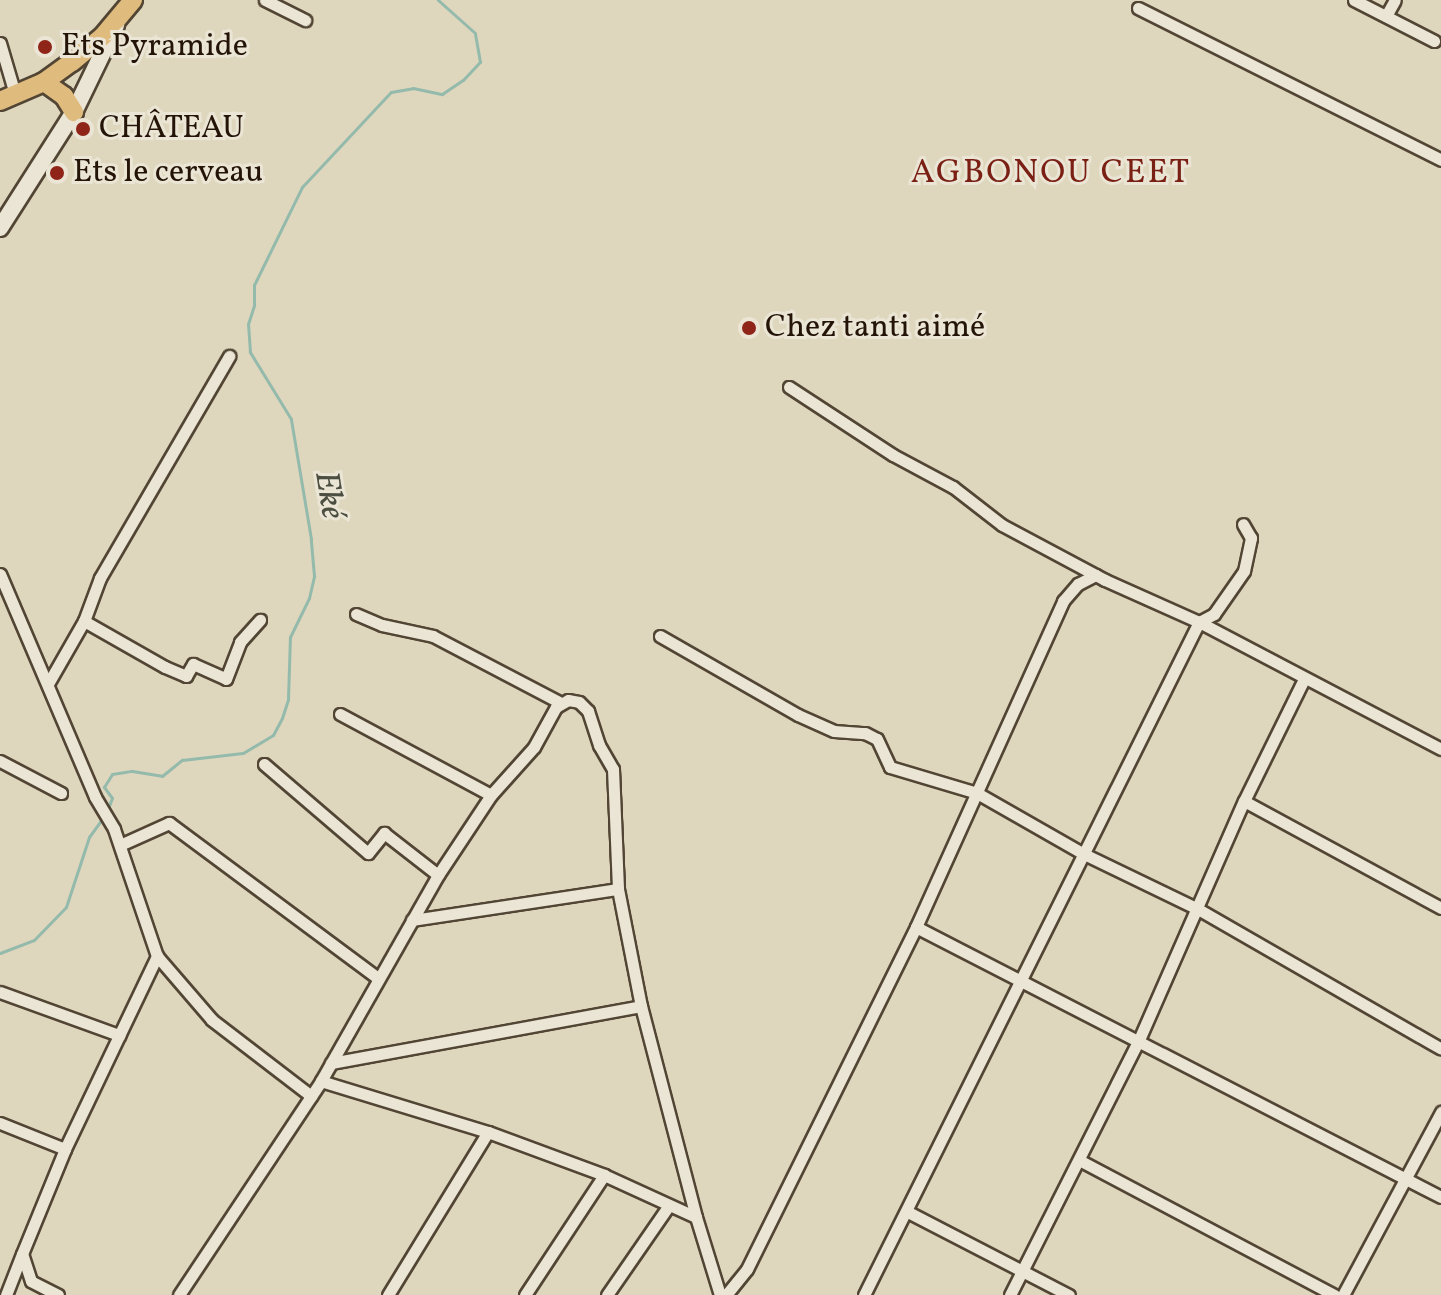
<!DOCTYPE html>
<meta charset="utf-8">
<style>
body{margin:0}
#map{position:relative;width:1441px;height:1295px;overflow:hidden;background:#ded7bd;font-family:Vollkorn,serif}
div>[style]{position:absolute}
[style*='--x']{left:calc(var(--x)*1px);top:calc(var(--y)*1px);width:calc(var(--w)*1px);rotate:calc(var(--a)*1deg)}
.stream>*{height:3px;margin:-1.5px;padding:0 1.5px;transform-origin:1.5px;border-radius:1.5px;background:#94baac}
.roads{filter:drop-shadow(2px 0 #524534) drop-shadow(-2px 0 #524534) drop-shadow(0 2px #524534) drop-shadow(0 -2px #524534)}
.minor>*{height:11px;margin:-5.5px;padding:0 5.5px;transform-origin:5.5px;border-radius:5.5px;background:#eae5d4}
.secondary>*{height:16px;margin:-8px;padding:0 8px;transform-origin:8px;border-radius:8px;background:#eae5d4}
.trunk>*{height:18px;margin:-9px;padding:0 9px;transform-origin:9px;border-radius:9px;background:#dfbc7e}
.dots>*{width:22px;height:22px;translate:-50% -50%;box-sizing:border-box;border:4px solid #eae5d4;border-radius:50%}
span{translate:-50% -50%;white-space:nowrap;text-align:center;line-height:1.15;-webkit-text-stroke:6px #eae5d4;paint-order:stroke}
.poi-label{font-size:32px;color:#241407}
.left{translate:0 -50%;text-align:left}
.neighbourhood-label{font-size:34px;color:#7a1f14;letter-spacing:2px}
.water-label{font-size:34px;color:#4b4e41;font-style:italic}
</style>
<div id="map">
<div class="stream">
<i style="--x:106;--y:813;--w:16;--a:-68"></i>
<i style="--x:112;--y:798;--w:14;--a:-126"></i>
<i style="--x:104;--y:787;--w:15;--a:-58"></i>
<i style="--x:112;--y:774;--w:20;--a:-9"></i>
<i style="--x:132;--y:771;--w:30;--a:9"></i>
<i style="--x:162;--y:776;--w:26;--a:-39"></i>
<i style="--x:182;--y:760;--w:61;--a:-6.5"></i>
<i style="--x:243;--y:753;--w:35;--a:-31"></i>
<i style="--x:273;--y:735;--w:19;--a:-62"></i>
<i style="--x:282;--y:718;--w:20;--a:-72"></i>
<i style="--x:288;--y:699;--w:62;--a:-88.2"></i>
<i style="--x:290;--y:637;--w:43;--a:-64"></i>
<i style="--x:309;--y:598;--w:23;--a:-77"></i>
<i style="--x:314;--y:576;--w:37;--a:-95"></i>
<i style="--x:311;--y:539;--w:122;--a:-99.5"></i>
<i style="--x:291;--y:419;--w:79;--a:-121.5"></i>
<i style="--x:250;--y:352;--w:28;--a:-94"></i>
<i style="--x:248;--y:324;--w:20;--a:-72"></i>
<i style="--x:254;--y:305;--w:20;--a:-90"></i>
<i style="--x:254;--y:285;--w:109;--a:-63.9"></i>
<i style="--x:302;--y:187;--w:130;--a:-46.9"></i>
<i style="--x:391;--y:92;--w:22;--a:-10"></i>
<i style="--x:413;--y:88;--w:30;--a:12"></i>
<i style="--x:442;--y:94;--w:25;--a:-34"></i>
<i style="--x:463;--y:80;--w:25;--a:-47"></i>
<i style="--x:480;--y:62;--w:29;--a:-100"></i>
<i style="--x:475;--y:33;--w:50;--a:-138.3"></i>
<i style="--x:0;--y:953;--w:36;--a:-21"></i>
<i style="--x:34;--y:940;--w:46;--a:-45.9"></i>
<i style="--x:66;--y:907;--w:74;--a:-71.8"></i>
<i style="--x:89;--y:837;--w:22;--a:-54"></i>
</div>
<div class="roads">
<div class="minor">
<i style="--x:265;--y:0;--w:45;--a:26.6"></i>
<i style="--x:1354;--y:0;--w:90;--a:27.1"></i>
<i style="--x:1138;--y:8;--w:339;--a:26.6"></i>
<i style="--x:1386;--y:16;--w:18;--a:-61"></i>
<i style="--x:0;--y:43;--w:53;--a:73.6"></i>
<i style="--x:789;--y:387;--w:124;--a:33.2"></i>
<i style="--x:893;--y:455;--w:68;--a:28.1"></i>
<i style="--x:953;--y:487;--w:62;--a:37.8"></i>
<i style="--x:1002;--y:525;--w:117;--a:28.1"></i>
<i style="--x:1105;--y:580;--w:103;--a:24.1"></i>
<i style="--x:1199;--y:622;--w:273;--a:27.7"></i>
<i style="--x:0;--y:574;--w:242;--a:66.9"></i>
<i style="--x:95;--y:797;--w:37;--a:59"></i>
<i style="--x:114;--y:829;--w:134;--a:71.3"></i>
<i style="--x:157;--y:956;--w:84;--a:49.3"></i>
<i style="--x:212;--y:1020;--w:125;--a:37.5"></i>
<i style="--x:356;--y:614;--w:28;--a:23"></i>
<i style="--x:382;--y:625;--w:52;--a:12.2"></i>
<i style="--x:433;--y:636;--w:142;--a:27.6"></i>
<i style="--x:84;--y:621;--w:93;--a:29.6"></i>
<i style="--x:165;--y:667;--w:23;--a:23"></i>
<i style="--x:186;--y:676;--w:14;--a:-60"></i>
<i style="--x:193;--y:664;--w:36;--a:24"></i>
<i style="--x:226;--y:679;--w:40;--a:-69"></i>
<i style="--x:240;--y:642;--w:30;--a:-48"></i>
<i style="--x:660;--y:636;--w:159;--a:29.8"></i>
<i style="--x:798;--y:715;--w:39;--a:24"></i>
<i style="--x:834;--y:731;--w:31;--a:4"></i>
<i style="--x:865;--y:733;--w:13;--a:27"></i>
<i style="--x:877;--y:739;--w:31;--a:65"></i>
<i style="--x:890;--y:767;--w:91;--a:16.6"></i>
<i style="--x:977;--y:793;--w:121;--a:29.7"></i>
<i style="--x:1082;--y:853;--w:129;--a:25.8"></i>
<i style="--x:1198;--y:909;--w:280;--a:29.9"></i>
<i style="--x:49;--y:682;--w:70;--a:-60.2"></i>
<i style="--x:84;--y:621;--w:46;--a:-69.6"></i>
<i style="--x:100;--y:578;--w:257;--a:-59.8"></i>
<i style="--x:340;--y:714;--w:171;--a:28.2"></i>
<i style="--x:0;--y:761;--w:69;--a:27.7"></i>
<i style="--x:264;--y:764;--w:137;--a:40.6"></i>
<i style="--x:368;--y:853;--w:26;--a:-51"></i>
<i style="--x:384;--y:833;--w:68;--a:37.9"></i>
<i style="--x:1244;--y:801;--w:224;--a:28.5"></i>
<i style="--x:120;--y:845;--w:54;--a:-24.2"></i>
<i style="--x:169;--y:823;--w:260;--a:36.6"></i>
<i style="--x:412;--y:920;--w:208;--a:-8.6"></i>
<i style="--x:916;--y:927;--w:590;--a:27.22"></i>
<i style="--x:0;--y:992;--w:127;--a:19.9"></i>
<i style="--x:331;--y:1063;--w:315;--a:-10.4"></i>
<i style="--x:321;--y:1081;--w:175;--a:17"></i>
<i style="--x:488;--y:1132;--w:124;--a:20.3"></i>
<i style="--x:604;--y:1175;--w:101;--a:24.5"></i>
<i style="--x:0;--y:1123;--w:70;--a:21.8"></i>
<i style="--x:1079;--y:1160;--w:289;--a:27.9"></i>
<i style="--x:908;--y:1212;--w:181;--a:27.3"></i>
<i style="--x:6;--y:1295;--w:44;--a:-68.7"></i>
<i style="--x:58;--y:1295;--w:30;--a:-153"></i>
<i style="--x:31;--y:1281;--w:28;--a:-108"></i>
<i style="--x:22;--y:1254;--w:113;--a:-67.7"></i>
<i style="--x:65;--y:1149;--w:214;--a:-64.5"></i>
<i style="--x:179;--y:1295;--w:257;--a:-56.4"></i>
<i style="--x:321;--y:1081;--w:237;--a:-60.4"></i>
<i style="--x:438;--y:875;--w:96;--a:-56.5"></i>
<i style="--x:491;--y:795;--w:64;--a:-48.1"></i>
<i style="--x:534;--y:747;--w:46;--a:-61.2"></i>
<i style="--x:556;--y:707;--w:14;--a:-30"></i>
<i style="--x:568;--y:700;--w:11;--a:10"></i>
<i style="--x:579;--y:702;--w:13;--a:45"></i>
<i style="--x:588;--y:711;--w:36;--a:72"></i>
<i style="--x:599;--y:745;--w:28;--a:60"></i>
<i style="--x:613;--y:769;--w:120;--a:87.6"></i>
<i style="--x:618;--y:889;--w:119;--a:78.9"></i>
<i style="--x:641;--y:1006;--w:218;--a:75.4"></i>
<i style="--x:696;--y:1217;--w:82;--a:72.9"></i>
<i style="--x:388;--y:1295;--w:191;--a:-58.5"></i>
<i style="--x:525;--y:1295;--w:144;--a:-56.6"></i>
<i style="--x:607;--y:1295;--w:109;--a:-55.4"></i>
<i style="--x:726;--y:1295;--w:33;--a:-51"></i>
<i style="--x:747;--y:1269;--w:381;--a:-63.7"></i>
<i style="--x:916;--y:927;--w:358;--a:-65.7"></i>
<i style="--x:1063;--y:601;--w:23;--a:-49"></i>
<i style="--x:1078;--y:584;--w:20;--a:-27"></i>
<i style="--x:864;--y:1295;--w:752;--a:-63.54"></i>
<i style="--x:1199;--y:622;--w:17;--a:-28"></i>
<i style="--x:1214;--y:614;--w:52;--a:-55.1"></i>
<i style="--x:1244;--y:571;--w:34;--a:-78"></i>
<i style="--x:1251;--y:538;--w:16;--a:-120"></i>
<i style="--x:1010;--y:1295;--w:284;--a:-63.2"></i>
<i style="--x:1138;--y:1042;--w:263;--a:-66.3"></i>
<i style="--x:1244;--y:801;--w:136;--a:-63.8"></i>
<i style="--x:1343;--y:1295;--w:208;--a:-61.8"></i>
</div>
<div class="secondary">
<i style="--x:0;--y:228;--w:138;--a:-57.5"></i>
<i style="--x:74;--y:112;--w:97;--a:-64.2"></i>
</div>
<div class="trunk">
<i style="--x:44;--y:82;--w:24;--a:35"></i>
<i style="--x:64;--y:96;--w:19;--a:58"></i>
<i style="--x:0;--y:101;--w:48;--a:-23.4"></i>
<i style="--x:44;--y:82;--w:34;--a:-36"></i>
<i style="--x:72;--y:62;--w:40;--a:-40"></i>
<i style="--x:103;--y:36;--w:47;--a:-50.2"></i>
</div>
</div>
<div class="dots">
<i style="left:45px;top:47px;background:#8f2418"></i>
<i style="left:83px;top:129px;background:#8f2418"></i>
<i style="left:57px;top:173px;background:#8f2418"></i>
<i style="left:749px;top:328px;background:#8f2418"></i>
</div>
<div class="poi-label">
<span class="left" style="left:61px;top:47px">Ets Pyramide</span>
<span class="left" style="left:99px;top:129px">CHÂTEAU</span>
<span class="left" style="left:73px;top:173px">Ets le cerveau</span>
<span class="left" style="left:765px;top:328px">Chez tanti aimé</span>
</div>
<div class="neighbourhood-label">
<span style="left:1051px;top:174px">AGBONOU CEET</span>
</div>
<div class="water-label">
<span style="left:328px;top:495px;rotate:81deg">Eké</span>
</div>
</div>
